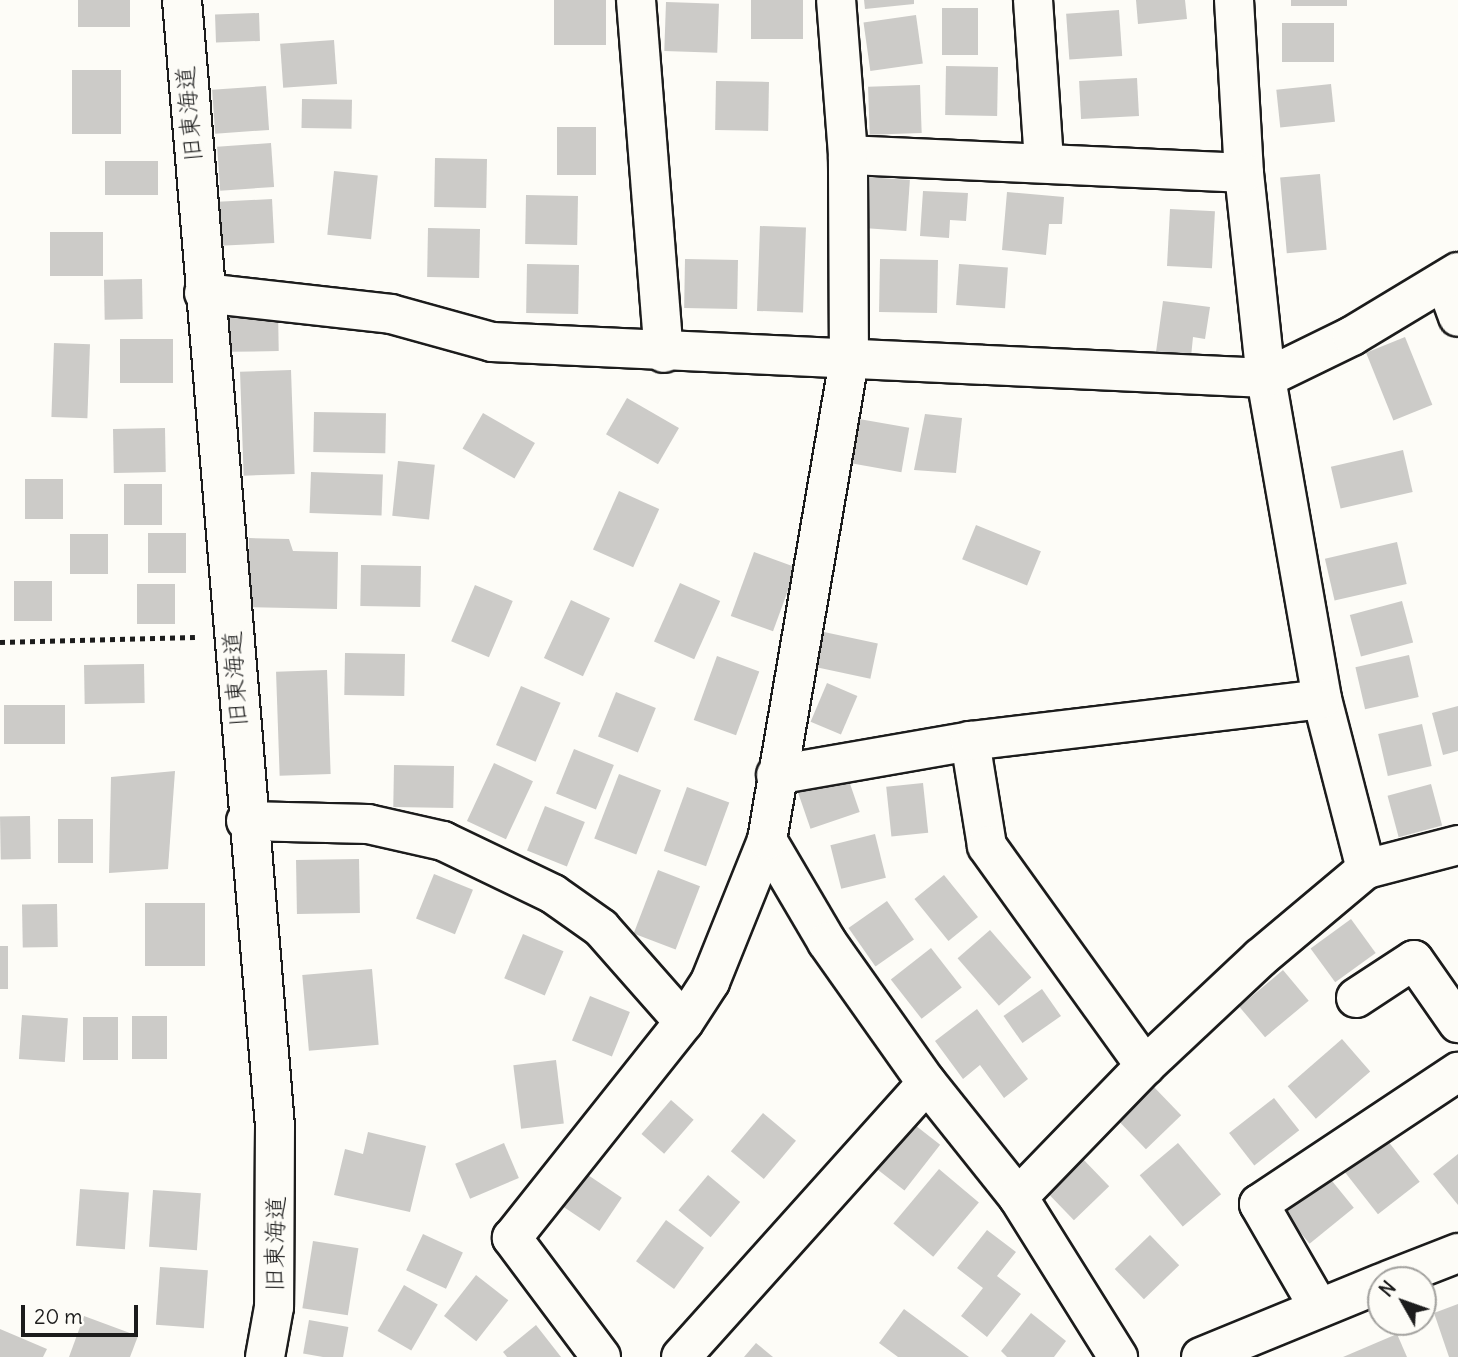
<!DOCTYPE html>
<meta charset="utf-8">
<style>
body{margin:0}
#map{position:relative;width:1458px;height:1357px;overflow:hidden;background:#fdfcf7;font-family:Delius,"Klee One",sans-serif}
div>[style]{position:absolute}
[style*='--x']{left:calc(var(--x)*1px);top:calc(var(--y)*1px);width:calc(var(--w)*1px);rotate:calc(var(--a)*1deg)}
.building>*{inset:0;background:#cccbc8;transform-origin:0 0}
.path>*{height:4.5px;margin-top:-2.25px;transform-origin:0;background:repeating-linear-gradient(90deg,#1c1c1c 0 5px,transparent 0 10px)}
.roads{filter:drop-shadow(2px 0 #1c1c1c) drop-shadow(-2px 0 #1c1c1c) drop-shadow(0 2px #1c1c1c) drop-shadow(0 -2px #1c1c1c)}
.minor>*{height:38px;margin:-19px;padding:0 19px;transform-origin:19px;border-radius:19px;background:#fdfcf7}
.major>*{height:38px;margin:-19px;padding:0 19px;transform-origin:19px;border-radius:19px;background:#fdfcf7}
span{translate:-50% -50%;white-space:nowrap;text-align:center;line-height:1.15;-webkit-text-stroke:6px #fdfcf7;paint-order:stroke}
.street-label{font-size:24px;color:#1c1c1c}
.north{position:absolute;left:1367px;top:1266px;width:70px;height:70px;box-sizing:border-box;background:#fdfcf7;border:2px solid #a3a29f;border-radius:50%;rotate:310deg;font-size:19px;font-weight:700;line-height:28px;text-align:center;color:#1c1c1c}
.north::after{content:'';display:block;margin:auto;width:24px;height:32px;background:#1c1c1c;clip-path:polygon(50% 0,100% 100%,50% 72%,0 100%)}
.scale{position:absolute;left:21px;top:1305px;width:117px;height:32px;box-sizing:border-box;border:4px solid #1c1c1c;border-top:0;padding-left:9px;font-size:21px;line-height:24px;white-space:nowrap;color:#1c1c1c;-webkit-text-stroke:5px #fdfcf7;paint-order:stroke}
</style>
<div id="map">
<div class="building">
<i style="left:78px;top:0;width:52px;height:27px"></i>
<i style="left:554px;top:0;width:52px;height:45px"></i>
<i style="left:751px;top:0;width:52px;height:39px"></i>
<i style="clip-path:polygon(864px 0,914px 0,914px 4px,865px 9px)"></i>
<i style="clip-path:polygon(1136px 0,1185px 0,1187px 19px,1138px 24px)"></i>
<i style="left:1291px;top:0;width:56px;height:6px"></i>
<i style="left:666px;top:2px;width:53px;height:49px;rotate:2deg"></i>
<i style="left:942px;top:8px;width:36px;height:47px"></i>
<i style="left:1119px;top:10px;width:46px;height:53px;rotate:86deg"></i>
<i style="left:259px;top:13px;width:28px;height:44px;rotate:88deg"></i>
<i style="left:916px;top:15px;width:49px;height:53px;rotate:82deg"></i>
<i style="left:1334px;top:23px;width:39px;height:52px;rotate:90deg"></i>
<i style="left:334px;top:40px;width:44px;height:54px;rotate:86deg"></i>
<i style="left:946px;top:66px;width:52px;height:49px;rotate:1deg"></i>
<i style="left:72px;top:70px;width:49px;height:64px"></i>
<i style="left:1137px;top:78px;width:38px;height:58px;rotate:87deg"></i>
<i style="left:716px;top:81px;width:53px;height:49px;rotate:1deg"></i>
<i style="left:1331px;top:84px;width:38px;height:55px;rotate:84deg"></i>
<i style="left:920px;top:85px;width:48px;height:52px;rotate:88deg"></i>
<i style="left:266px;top:86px;width:44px;height:54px;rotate:86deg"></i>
<i style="left:302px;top:99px;width:50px;height:29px;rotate:1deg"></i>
<i style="left:557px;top:127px;width:39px;height:48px"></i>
<i style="left:271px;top:143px;width:44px;height:54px;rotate:86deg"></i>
<i style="left:435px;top:158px;width:52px;height:49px;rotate:1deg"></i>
<i style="left:105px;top:161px;width:53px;height:34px"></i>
<i style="left:334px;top:171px;width:44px;height:64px;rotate:6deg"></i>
<i style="left:1320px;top:174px;width:76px;height:40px;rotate:85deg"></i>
<i style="left:867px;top:177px;width:43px;height:51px;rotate:4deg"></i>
<i style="clip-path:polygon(923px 191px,968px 193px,966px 221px,950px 220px,949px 238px,920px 236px)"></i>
<i style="clip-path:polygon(1007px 192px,1064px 197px,1062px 224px,1049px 224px,1046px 255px,1002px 250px)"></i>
<i style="left:526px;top:195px;width:52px;height:49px;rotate:1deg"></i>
<i style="left:272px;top:199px;width:44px;height:54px;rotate:87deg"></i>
<i style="left:1170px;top:209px;width:45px;height:57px;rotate:3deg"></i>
<i style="left:760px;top:226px;width:46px;height:85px;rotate:2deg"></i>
<i style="left:428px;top:228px;width:52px;height:49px;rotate:1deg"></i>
<i style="left:50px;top:232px;width:53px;height:44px"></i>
<i style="left:685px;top:259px;width:53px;height:49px;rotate:1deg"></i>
<i style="left:880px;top:259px;width:58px;height:53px;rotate:1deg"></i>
<i style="left:527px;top:264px;width:52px;height:49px;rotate:1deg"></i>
<i style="left:959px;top:264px;width:49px;height:41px;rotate:4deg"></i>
<i style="left:142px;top:279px;width:40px;height:38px;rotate:89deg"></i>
<i style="clip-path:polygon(1163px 301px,1210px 307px,1205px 339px,1193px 337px,1191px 357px,1156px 352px)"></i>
<i style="left:278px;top:309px;width:42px;height:49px;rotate:89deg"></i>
<i style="left:1405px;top:337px;width:73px;height:42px;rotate:68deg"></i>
<i style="left:120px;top:339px;width:53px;height:44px"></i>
<i style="left:54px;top:343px;width:36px;height:74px;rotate:2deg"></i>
<i style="left:291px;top:370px;width:104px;height:51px;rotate:88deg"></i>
<i style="left:627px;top:398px;width:60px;height:42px;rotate:30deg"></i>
<i style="left:314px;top:412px;width:72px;height:40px;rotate:1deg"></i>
<i style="left:483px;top:413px;width:60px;height:41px;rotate:30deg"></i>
<i style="clip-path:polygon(925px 414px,962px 418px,956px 473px,914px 470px)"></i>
<i style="left:859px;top:419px;width:51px;height:45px;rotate:10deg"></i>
<i style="left:165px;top:428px;width:44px;height:52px;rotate:89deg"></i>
<i style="left:1403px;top:450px;width:43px;height:74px;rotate:77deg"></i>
<i style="left:398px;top:461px;width:37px;height:55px;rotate:6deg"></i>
<i style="left:311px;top:472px;width:72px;height:41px;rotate:2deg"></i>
<i style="left:25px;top:479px;width:38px;height:40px"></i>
<i style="left:162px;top:484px;width:41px;height:38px;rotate:90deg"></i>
<i style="left:619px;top:491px;width:44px;height:64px;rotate:24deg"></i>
<i style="left:976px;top:525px;width:70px;height:37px;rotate:22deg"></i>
<i style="left:148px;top:533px;width:38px;height:40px"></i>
<i style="left:70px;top:534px;width:38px;height:40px"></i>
<i style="clip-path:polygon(249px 538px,289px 539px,293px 551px,338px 552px,337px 609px,248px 607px)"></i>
<i style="left:1397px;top:542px;width:43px;height:74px;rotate:77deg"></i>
<i style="left:754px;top:552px;width:45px;height:68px;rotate:20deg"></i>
<i style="left:361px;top:565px;width:60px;height:41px;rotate:1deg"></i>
<i style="left:14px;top:581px;width:38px;height:40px"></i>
<i style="left:680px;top:583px;width:44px;height:64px;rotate:24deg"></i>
<i style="left:137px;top:584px;width:38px;height:40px"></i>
<i style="left:475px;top:585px;width:41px;height:61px;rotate:23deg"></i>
<i style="left:571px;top:600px;width:43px;height:64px;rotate:25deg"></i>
<i style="left:1402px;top:601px;width:43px;height:54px;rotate:75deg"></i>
<i style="left:824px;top:632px;width:55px;height:36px;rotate:12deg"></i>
<i style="left:345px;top:653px;width:60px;height:42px;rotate:1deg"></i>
<i style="left:1409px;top:655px;width:43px;height:55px;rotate:77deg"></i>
<i style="left:717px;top:656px;width:45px;height:68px;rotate:20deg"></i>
<i style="left:144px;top:664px;width:39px;height:60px;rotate:89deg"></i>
<i style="left:327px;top:670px;width:104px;height:51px;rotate:88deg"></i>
<i style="left:827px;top:683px;width:33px;height:42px;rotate:23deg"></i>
<i style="left:521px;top:686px;width:43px;height:64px;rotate:23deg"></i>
<i style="left:616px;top:692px;width:43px;height:48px;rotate:22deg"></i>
<i style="left:65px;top:705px;width:39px;height:61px;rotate:90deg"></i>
<i style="clip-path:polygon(1458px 706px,1458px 751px,1443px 755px,1432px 713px)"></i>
<i style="left:1422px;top:724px;width:43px;height:45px;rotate:77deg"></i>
<i style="left:574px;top:749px;width:43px;height:48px;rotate:22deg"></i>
<i style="left:494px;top:763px;width:43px;height:64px;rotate:25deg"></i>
<i style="left:394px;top:765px;width:60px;height:42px;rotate:1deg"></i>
<i style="clip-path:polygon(175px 771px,168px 869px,109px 873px,111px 777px)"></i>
<i style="left:619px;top:774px;width:45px;height:69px;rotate:21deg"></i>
<i style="left:847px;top:775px;width:39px;height:52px;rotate:71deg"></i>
<i style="left:923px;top:783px;width:50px;height:37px;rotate:84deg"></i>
<i style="left:1431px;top:784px;width:43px;height:45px;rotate:75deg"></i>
<i style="left:687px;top:787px;width:45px;height:68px;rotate:20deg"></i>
<i style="left:545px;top:806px;width:43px;height:48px;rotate:22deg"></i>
<i style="left:30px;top:816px;width:43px;height:30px;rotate:89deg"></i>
<i style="left:58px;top:819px;width:35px;height:44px"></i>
<i style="left:875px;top:834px;width:45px;height:46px;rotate:76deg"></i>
<i style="left:359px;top:859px;width:54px;height:63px;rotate:89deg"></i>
<i style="left:658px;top:870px;width:45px;height:68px;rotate:21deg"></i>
<i style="left:434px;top:874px;width:42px;height:48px;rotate:22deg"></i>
<i style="left:944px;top:875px;width:54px;height:38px;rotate:51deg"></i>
<i style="left:887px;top:901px;width:47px;height:47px;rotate:55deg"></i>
<i style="left:145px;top:903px;width:60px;height:63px"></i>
<i style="left:57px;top:904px;width:43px;height:35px;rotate:89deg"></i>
<i style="left:1351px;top:919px;width:42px;height:50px;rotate:54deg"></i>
<i style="left:990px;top:930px;width:63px;height:43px;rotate:49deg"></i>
<i style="left:523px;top:934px;width:44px;height:48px;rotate:23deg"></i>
<i style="left:0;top:946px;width:8px;height:43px"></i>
<i style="left:931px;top:948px;width:50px;height:51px;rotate:52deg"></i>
<i style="left:372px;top:969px;width:76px;height:70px;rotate:85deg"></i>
<i style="left:1283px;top:970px;width:40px;height:57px;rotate:50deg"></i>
<i style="left:1042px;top:989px;width:33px;height:47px;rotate:55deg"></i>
<i style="left:590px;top:996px;width:43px;height:48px;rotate:22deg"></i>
<i style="clip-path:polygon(977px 1009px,1028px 1079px,1004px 1098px,980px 1065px,963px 1079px,935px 1041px)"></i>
<i style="left:22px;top:1015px;width:46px;height:44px;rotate:4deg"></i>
<i style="left:132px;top:1016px;width:35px;height:43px"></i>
<i style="left:118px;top:1017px;width:43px;height:35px;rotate:90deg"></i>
<i style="left:1342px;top:1039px;width:43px;height:72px;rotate:49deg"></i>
<i style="left:556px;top:1060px;width:64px;height:43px;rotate:83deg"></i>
<i style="left:1152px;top:1085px;width:42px;height:49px;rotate:46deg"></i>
<i style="left:1274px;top:1098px;width:41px;height:57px;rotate:52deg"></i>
<i style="left:671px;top:1100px;width:30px;height:45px;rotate:41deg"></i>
<i style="left:763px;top:1113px;width:43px;height:50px;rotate:40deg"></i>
<i style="left:911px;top:1122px;width:37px;height:58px;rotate:38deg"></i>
<i style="clip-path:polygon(368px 1132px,426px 1146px,410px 1212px,334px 1195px,345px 1149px,363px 1154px)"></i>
<i style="left:1384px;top:1136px;width:58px;height:53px;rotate:52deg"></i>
<i style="left:504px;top:1143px;width:38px;height:53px;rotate:67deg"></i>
<i style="left:1178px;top:1143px;width:67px;height:50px;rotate:50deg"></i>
<i style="clip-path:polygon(1458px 1154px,1458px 1205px,1433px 1174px)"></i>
<i style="left:1080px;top:1156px;width:42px;height:49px;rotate:46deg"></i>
<i style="left:939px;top:1169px;width:52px;height:71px;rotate:40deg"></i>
<i style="left:582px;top:1171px;width:48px;height:40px;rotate:34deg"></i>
<i style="left:708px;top:1175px;width:42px;height:46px;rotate:40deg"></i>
<i style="left:1328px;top:1176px;width:41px;height:57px;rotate:51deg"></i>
<i style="left:80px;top:1189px;width:49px;height:57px;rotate:4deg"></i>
<i style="left:153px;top:1190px;width:48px;height:57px;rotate:4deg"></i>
<i style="left:666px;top:1220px;width:47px;height:51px;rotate:36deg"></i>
<i style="clip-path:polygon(987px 1230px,1016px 1252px,997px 1276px,1021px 1294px,987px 1337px,961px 1316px,983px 1288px,957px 1268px)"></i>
<i style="left:423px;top:1234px;width:44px;height:40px;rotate:25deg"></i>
<i style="left:1150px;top:1235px;width:42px;height:49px;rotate:46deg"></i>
<i style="left:313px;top:1241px;width:46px;height:68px;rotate:9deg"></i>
<i style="left:160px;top:1267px;width:48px;height:58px;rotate:4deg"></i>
<i style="left:476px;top:1275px;width:41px;height:52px;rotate:38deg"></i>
<i style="left:404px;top:1285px;width:39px;height:53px;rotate:30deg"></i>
<i style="clip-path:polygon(1458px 1304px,1458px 1357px,1449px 1357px,1434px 1313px)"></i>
<i style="clip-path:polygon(904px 1309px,969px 1357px,898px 1357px,879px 1343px)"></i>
<i style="clip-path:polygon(1031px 1313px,1066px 1341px,1054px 1357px,1007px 1357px,1001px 1351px)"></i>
<i style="clip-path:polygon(84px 1316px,138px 1336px,130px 1357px,69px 1357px)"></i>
<i style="left:309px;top:1320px;width:40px;height:34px;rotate:10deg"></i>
<i style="clip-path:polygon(536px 1325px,561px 1357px,507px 1357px,503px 1352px)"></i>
<i style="clip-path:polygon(0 1329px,47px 1349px,43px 1357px,0 1357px)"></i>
<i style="clip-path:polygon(1397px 1334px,1407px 1357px,1343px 1357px)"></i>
<i style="clip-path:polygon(756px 1343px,773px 1357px,744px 1357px)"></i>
</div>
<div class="path">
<i style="--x:0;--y:642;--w:195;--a:-1.5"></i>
</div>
<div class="roads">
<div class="minor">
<i style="--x:636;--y:0;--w:354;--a:85.5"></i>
<i style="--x:1033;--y:0;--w:161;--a:86.1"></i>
<i style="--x:1234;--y:0;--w:173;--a:86.7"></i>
<i style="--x:1244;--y:173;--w:206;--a:83.9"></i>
<i style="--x:1266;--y:378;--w:326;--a:80.1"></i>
<i style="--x:1322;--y:699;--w:176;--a:75.5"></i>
<i style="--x:848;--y:155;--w:396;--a:2.6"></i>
<i style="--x:1445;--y:281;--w:38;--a:70"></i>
<i style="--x:204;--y:293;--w:188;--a:6.4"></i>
<i style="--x:391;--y:314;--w:105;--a:15.5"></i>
<i style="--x:492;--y:342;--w:775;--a:2.66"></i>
<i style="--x:1266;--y:378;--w:96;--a:-26"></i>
<i style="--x:1352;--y:336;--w:124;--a:-31.1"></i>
<i style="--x:970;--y:741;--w:106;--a:80.8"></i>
<i style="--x:987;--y:846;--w:271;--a:54.3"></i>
<i style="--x:776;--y:775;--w:197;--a:-9.9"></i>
<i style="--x:970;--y:741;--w:354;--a:-6.8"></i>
<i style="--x:246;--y:821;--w:122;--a:1.4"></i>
<i style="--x:368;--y:824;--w:77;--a:12.8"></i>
<i style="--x:443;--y:841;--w:122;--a:25.7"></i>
<i style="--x:553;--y:894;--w:59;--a:35.3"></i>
<i style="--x:601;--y:928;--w:125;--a:48.6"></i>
<i style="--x:767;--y:840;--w:118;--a:59.5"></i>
<i style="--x:827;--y:942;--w:173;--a:54.7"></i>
<i style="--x:927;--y:1083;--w:146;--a:51.4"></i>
<i style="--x:1018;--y:1197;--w:189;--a:58"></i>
<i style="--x:1356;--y:998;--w:69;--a:-33.2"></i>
<i style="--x:1414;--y:960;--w:77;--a:55.1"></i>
<i style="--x:1018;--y:1197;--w:182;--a:-45.9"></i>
<i style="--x:1145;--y:1066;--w:158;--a:-43.2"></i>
<i style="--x:1260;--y:958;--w:138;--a:-40"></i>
<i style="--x:1366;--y:869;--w:95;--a:-14.6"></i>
<i style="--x:1389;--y:1280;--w:74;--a:-21.4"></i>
<i style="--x:1319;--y:1308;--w:120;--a:-120"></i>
<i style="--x:1259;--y:1204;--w:239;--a:-33.6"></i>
<i style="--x:601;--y:1357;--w:149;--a:-126.8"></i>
<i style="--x:512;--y:1238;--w:276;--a:-51.5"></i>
<i style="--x:684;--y:1022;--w:48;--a:-57"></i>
<i style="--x:710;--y:982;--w:153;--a:-68.1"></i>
<i style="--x:767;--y:840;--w:485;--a:-80.3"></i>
<i style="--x:849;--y:362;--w:207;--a:-90.3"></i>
<i style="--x:848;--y:155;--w:155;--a:-94.4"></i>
<i style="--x:681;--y:1357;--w:368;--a:-48.1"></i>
<i style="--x:1201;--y:1357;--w:195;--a:-22.3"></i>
</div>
<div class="major">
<i style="--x:182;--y:0;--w:1130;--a:85.28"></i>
<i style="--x:275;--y:1126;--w:181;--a:90.3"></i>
<i style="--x:274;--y:1307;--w:51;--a:100.2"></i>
</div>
</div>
<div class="street-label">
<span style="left:189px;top:114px;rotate:-95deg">旧東海道</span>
<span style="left:235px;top:679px;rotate:-94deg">旧東海道</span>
<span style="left:275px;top:1244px;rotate:-89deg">旧東海道</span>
</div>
<div class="north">N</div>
<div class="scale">20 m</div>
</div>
